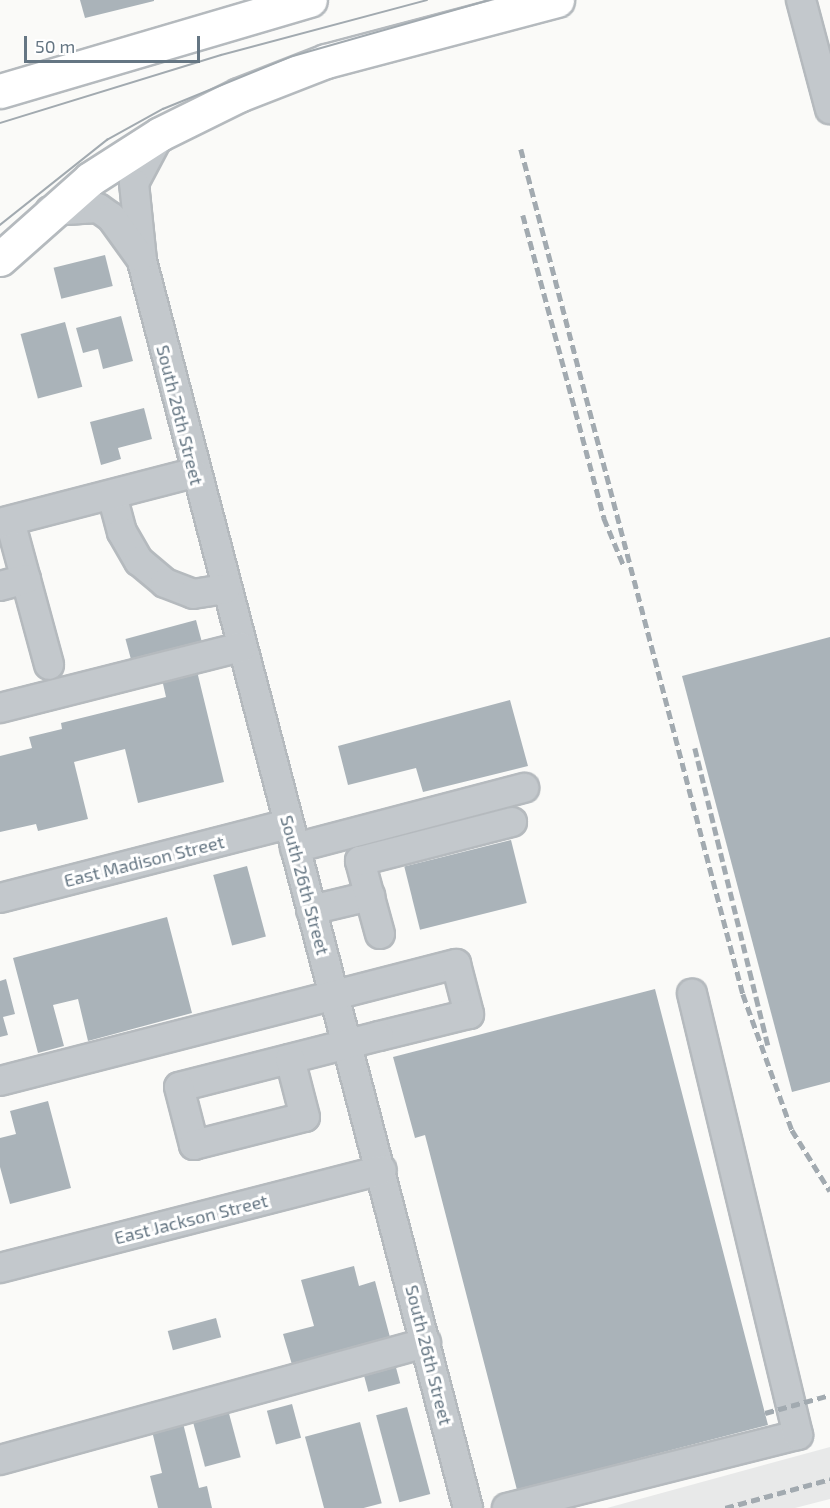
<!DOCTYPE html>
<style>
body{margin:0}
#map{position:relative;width:830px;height:1508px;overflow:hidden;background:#fafaf8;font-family:"Exo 2",sans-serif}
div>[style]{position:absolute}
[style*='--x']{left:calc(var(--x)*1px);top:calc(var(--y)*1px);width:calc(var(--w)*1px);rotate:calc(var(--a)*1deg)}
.built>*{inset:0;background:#e8e9e9}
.building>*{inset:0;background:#aab3b9;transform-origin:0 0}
.roads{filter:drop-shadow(2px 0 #b5babe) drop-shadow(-2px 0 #b5babe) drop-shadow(0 2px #b5babe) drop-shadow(0 -2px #b5babe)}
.minor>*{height:28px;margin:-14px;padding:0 14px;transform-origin:14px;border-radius:14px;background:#c3c8cc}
.major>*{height:33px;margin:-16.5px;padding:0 16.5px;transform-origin:16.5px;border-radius:16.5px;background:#fff}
.tram>*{height:1.5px;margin:-0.75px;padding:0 0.75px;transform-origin:0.75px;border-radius:0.75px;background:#a2aab0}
.rail>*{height:4.5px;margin-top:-2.25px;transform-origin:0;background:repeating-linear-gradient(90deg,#a2aab0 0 9px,transparent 0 13.5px)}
span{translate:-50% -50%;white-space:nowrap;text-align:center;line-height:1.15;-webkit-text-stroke:6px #fff;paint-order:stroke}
.street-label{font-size:18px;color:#657683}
.scale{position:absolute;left:24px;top:36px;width:176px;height:27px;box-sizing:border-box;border:3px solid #657683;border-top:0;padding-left:8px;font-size:18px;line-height:21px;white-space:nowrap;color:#657683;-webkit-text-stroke:4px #fff;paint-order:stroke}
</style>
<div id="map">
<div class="built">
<i style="clip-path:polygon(830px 1447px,830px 1499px,795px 1508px,607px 1508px)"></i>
</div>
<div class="building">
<i style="clip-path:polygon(80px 0,154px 0,154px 1px,85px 18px)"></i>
<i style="left:105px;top:255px;width:32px;height:53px;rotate:76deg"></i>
<i style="clip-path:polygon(121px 316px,133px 361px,103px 369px,98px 349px,83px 353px,76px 328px)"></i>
<i style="left:65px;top:322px;width:67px;height:46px;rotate:75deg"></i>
<i style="clip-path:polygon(144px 408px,152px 439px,118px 448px,121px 459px,101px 465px,90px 422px)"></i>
<i style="left:196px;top:620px;width:24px;height:73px;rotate:75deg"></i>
<i style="clip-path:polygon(830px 637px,830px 1082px,792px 1092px,682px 676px)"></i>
<i style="clip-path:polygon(196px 667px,224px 782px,138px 803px,125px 749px,74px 762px,88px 819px,38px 831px,36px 824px,0 832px,0 756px,32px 748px,29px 737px,62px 729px,61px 723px,166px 697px,161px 675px)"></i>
<i style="clip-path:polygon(510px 700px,528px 766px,423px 792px,416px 768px,348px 785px,338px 746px)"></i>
<i style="left:511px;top:840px;width:65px;height:110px;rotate:76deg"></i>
<i style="left:247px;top:866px;width:73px;height:35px;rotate:75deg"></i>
<i style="clip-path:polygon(167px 917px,192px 1013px,88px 1041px,78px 999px,53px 1005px,64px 1046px,38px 1053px,13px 958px)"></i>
<i style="clip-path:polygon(6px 979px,15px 1014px,3px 1017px,8px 1035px,0 1037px,0 981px)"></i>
<i style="clip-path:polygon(655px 989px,768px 1425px,517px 1490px,425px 1135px,415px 1138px,393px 1057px)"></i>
<i style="clip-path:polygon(48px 1101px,71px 1188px,10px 1204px,0 1167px,0 1138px,16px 1134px,10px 1111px)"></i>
<i style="clip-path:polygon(354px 1266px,359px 1286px,375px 1281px,391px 1341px,293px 1368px,283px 1334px,314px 1326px,301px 1280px)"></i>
<i style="left:216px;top:1318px;width:20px;height:50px;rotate:75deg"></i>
<i style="left:394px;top:1360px;width:24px;height:33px;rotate:75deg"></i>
<i style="left:292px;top:1404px;width:35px;height:26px;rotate:75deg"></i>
<i style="left:227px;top:1406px;width:53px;height:37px;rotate:75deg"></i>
<i style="left:407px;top:1407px;width:90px;height:32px;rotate:75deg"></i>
<i style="left:360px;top:1422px;width:84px;height:57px;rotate:75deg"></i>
<i style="clip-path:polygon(183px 1423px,199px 1488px,207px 1486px,212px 1508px,158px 1508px,150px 1476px,162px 1473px,152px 1431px)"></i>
</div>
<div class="roads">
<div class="minor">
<i style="--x:801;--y:0;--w:113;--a:75.1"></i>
<i style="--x:160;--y:134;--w:55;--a:118"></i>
<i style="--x:134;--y:183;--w:78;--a:84.1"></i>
<i style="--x:142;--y:261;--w:1289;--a:75.35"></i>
<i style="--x:50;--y:211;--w:48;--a:-3.6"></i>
<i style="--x:98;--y:208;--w:16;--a:35"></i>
<i style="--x:111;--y:217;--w:49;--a:54.1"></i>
<i style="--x:112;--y:495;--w:38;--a:75"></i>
<i style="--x:122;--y:532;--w:34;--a:60"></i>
<i style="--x:139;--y:561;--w:34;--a:40"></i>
<i style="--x:165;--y:583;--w:30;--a:21"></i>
<i style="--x:193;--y:594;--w:33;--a:-9"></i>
<i style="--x:10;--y:521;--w:149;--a:74.8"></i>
<i style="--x:0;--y:523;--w:200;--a:-14.5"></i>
<i style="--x:0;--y:586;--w:27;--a:-15"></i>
<i style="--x:0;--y:708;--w:249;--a:-14.2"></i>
<i style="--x:295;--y:848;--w:237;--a:-14.7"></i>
<i style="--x:0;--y:898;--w:297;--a:-14.4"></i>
<i style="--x:311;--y:910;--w:61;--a:-13.3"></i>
<i style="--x:380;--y:934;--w:76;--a:-105.3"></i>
<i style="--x:360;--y:861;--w:157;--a:-14.4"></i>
<i style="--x:0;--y:1081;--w:471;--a:-14.4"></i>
<i style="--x:456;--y:964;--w:52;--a:75.4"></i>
<i style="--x:469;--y:1014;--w:93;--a:166.3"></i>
<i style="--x:379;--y:1036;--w:206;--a:165.7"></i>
<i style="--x:179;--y:1087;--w:60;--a:75.5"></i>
<i style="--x:194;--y:1145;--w:114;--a:-14.2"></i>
<i style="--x:305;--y:1117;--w:60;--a:-104.5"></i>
<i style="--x:0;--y:1268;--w:394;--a:-14.4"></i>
<i style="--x:0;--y:1460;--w:442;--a:-15.4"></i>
<i style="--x:507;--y:1508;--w:300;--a:-14.1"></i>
<i style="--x:798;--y:1435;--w:454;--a:-103.5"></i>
</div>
<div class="major">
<i style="--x:0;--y:91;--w:323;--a:-16.4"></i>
<i style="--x:0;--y:259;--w:120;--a:-41.6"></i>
<i style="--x:90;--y:179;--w:83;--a:-32.7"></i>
<i style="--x:160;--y:134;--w:88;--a:-26.3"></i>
<i style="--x:239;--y:95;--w:93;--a:-21.3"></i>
<i style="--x:326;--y:61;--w:239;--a:-14.8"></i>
</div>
</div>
<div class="tram">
<i style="--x:0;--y:123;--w:231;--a:-17.1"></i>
<i style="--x:221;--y:55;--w:213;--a:-14.9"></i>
<i style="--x:0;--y:225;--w:137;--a:-38.5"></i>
<i style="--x:107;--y:140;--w:64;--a:-29"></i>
<i style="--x:163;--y:109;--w:140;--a:-22.2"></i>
<i style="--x:293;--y:56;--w:205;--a:-15.9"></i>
</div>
<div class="rail">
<i style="--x:521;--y:149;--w:874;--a:75.28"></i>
<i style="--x:743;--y:994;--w:145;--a:70.2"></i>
<i style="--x:792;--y:1130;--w:72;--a:58.1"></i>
<i style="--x:523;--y:215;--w:314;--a:75"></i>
<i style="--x:604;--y:518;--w:52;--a:67.4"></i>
<i style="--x:695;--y:748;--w:307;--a:76.2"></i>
<i style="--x:765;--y:1413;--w:67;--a:-15.5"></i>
<i style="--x:725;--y:1508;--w:109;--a:-15.4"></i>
</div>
<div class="street-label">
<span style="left:180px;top:415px;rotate:76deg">South 26th Street</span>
<span style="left:144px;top:861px;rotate:-14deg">East Madison Street</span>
<span style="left:305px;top:885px;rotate:75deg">South 26th Street</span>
<span style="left:191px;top:1219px;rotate:-14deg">East Jackson Street</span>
<span style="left:429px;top:1355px;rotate:76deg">South 26th Street</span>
</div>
<div class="scale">50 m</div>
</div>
